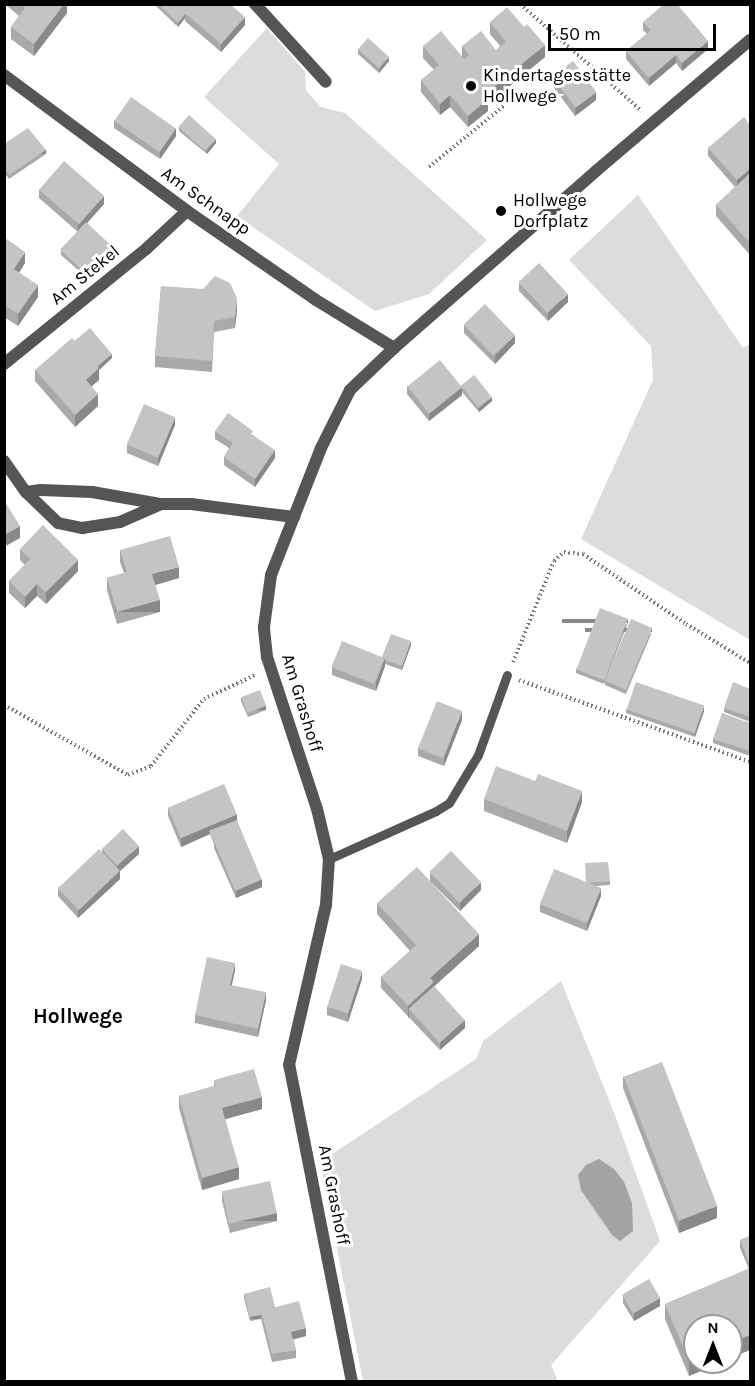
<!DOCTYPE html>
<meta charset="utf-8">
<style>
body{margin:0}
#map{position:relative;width:755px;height:1386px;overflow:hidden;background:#fff;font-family:Karla,sans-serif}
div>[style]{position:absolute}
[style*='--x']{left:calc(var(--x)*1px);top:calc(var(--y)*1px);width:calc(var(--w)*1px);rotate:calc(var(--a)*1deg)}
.green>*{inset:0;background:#dcdcdc}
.water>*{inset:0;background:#a3a3a3}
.path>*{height:4px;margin-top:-2px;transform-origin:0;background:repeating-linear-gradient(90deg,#777 0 1.5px,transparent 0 4.5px)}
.service>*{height:9px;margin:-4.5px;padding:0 4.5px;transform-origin:4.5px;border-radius:4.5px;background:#555}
.minor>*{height:12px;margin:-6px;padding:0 6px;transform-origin:6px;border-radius:6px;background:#555}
.wall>*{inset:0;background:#a9a9a9}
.shaded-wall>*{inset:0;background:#898989;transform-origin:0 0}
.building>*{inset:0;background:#c4c4c4;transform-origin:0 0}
.dots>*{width:16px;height:16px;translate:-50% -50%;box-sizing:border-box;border:3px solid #fff;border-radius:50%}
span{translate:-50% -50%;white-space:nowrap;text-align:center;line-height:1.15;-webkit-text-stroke:6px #fff;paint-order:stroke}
.poi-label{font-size:18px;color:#000}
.left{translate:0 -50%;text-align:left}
.street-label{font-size:18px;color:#000}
.quarter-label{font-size:21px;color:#000;font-weight:700}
.frame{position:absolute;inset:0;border:6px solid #000;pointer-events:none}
.north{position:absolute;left:683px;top:1314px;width:60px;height:60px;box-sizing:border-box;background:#fff;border:2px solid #999;border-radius:50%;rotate:0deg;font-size:16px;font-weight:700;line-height:24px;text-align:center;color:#000}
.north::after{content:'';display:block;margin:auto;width:21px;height:27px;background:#000;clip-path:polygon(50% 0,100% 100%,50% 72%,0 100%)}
.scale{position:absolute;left:548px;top:24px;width:168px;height:27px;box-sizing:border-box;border:3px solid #000;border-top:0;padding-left:8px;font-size:18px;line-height:21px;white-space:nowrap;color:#000;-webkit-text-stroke:4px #fff;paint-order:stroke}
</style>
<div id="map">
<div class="green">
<i style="clip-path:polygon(267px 28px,305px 72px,306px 91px,321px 107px,345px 113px,487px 240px,429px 294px,375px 311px,237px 216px,279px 164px,204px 97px)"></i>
<i style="clip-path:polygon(638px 195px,743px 348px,750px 344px,750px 640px,581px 539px,653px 380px,651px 346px,569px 260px)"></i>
<i style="clip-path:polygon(561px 981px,615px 1115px,660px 1241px,551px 1365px,558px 1381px,363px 1381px,320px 1162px,476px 1059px,483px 1041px)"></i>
</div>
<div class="water">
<i style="clip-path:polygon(599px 1159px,614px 1169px,624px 1182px,632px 1203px,633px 1231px,620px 1241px,612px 1235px,581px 1190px,578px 1175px,586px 1165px)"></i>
</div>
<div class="path">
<i style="--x:520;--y:4;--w:162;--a:41.3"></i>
<i style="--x:429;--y:167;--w:98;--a:-39.2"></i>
<i style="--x:513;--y:662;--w:109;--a:-67.9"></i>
<i style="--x:554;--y:561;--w:13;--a:-42"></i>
<i style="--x:564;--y:552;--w:19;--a:6"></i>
<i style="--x:583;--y:554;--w:125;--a:34.2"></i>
<i style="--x:686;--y:624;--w:75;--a:31.4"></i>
<i style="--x:519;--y:680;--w:245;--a:19.5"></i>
<i style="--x:4;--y:705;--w:142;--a:29.4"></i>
<i style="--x:128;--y:775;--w:25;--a:-21"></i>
<i style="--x:151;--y:766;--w:85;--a:-51.7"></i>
<i style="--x:204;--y:699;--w:56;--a:-25.2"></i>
</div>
<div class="service">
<i style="--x:329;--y:859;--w:117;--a:-24.2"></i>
<i style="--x:436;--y:811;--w:15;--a:-32"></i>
<i style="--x:449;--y:803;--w:56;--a:-58.9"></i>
<i style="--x:478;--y:755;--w:85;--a:-70.1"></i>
</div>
<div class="minor">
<i style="--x:255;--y:4;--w:105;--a:47.7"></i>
<i style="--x:4;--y:75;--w:228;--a:36.6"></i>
<i style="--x:187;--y:211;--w:157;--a:34.6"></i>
<i style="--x:316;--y:300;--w:92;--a:31.6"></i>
<i style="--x:4;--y:364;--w:183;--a:-39"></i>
<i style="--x:146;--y:249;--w:56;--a:-42.8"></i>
<i style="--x:4;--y:461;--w:38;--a:55"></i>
<i style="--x:26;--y:492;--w:45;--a:44.1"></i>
<i style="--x:58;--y:523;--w:25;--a:12"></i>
<i style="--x:82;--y:528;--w:38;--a:-9"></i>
<i style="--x:120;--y:522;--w:45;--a:-23.7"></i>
<i style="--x:161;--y:504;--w:30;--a:0"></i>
<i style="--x:191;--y:504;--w:104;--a:7.2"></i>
<i style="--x:26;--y:492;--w:15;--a:-8"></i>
<i style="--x:41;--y:490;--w:51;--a:2.2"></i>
<i style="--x:92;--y:492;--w:69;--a:10"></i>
<i style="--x:352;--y:1382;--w:323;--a:-101.2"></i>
<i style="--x:289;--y:1065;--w:164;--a:-77"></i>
<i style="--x:326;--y:905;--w:46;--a:-86.3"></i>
<i style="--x:329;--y:859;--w:51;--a:-103.5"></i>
<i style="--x:317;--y:809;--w:160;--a:-108.2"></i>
<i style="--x:267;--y:657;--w:30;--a:-96"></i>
<i style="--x:264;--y:627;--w:52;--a:-82.3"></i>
<i style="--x:271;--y:575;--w:136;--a:-68.5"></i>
<i style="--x:321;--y:448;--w:65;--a:-63.4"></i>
<i style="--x:350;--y:390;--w:61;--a:-43.7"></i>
<i style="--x:394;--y:348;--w:269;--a:-41.2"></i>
<i style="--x:596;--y:171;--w:202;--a:-40.4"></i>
</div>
<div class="wall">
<i style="clip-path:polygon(5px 4px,67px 4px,67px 13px,34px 56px,11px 39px,11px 27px,19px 16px)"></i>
<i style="clip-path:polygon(154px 4px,230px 4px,245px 25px,221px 52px,185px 21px,185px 18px,178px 27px)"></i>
<i style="clip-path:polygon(490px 22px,545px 57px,488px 104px,488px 111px,468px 127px,450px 107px,440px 115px,421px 92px,421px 80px,434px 70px,423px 58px,423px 46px,462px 58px,462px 46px,496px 50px,500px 46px,490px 34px)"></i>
<i style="clip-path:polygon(643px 22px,708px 49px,682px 71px,676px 63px,649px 86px,626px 59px,626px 51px,647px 34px,643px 30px)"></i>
<i style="clip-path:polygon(358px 49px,389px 61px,379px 73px,358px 54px)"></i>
<i style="clip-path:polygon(552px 77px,596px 100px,575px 116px,552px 85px)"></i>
<i style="clip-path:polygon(114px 120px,176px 136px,160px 159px,114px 128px)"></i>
<i style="clip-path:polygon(750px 125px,750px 255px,716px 216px,716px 205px,735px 187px,708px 156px,708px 148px)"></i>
<i style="clip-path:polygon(179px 127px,216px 143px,207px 154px,179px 131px)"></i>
<i style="clip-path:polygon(4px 144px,46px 154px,9px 179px,4px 172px)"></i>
<i style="clip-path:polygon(39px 190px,104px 204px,87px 223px,112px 250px,87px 278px,61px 255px,61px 251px,78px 232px,39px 198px)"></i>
<i style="clip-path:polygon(4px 237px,25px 263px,19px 273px,38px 297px,18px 326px,4px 317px)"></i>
<i style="clip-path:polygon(519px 283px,568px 302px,548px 321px,519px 291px)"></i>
<i style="clip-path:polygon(161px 286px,237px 310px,235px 328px,214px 332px,212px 372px,155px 367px,155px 356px)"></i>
<i style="clip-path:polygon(464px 325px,515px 343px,495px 364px,464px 333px)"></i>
<i style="clip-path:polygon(75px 341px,112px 358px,99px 370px,99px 380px,92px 386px,98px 406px,75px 427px,35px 381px,35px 370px)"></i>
<i style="clip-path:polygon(407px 386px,461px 386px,492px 401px,479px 412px,462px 392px,462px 395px,429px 421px,407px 394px)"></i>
<i style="clip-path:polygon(175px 425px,158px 466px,127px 453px,127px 445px)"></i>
<i style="clip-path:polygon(215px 431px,253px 435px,275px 458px,255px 487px,224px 465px,224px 457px,229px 448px,215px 439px)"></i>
<i style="clip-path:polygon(20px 549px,78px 571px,46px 604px,37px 596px,25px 608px,9px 593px,9px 581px,25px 565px,20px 560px)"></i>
<i style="clip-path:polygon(120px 550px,179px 578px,155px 585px,160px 612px,117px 624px,107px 590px,107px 578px,124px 573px,120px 562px)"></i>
<i style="clip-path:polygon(628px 623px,604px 684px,576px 673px,576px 669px)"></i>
<i style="clip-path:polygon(652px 632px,626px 694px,605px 685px,605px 681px)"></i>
<i style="clip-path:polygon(411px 645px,402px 670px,385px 664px,385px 666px,376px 691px,332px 675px,332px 667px,382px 657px)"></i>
<i style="clip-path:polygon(750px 689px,750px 722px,724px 712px,724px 708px)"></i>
<i style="clip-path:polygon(241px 697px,266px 710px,248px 717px,241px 701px)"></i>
<i style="clip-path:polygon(626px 709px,704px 711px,695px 737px,626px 713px)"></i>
<i style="clip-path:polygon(462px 720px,444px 766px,418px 756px,418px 748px)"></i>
<i style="clip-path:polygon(750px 723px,750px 756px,713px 743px,713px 739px)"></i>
<i style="clip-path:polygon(484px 799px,582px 802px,567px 843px,484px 811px)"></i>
<i style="clip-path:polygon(168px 808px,237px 820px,262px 887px,236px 898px,214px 848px,214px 844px,210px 834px,181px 847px,168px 816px)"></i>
<i style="clip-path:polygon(102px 849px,139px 854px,120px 871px,120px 879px,78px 918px,58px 896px,58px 888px,102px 852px)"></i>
<i style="clip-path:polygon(430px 873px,481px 890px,460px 911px,430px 881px)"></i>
<i style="clip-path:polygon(610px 881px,610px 885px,597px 886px,601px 896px,587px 931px,540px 912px,540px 904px,586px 882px)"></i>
<i style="clip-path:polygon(377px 903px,479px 946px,434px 986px,465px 1028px,440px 1050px,381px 988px,381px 977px,410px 951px,377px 914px)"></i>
<i style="clip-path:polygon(235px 971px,231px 985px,266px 1000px,258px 1037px,195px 1023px,195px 1015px)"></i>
<i style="clip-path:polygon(362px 979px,348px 1022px,327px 1015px,327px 1007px)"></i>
<i style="clip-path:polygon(623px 1076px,717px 1218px,679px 1233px,623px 1088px)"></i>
<i style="clip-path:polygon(214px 1080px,262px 1109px,225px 1119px,239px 1179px,202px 1190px,179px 1108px,179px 1096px,214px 1086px)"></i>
<i style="clip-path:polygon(222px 1193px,277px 1221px,230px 1233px,222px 1201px)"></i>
<i style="clip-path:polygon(750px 1236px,750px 1350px,695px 1362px,722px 1362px,689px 1376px,665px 1319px,665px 1304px,749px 1269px,740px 1248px,740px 1240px)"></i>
<i style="clip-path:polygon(244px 1294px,275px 1307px,306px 1336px,293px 1339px,296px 1350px,296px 1358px,272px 1362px,261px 1319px,250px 1321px,244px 1298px)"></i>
<i style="clip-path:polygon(623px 1295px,660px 1306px,634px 1321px,623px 1303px)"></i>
</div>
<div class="shaded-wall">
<i style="clip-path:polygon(64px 4px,67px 4px,67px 13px,34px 56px,34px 44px)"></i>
<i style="clip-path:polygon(185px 14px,185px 18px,178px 27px,178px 23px)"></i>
<i style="clip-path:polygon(245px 17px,245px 25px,221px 52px,221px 44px)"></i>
<i style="clip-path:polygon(708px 41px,708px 49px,682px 71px,682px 63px)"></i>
<i style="clip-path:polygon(545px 45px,545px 57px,488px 104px,488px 111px,468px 127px,468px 116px,484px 95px)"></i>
<i style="clip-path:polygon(676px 55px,676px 63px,649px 86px,649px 78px)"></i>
<i style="clip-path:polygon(389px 57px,389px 61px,379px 73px,379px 69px)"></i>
<i style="clip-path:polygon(596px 92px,596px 100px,575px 116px,575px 108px)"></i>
<i style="clip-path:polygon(450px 95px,450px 107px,440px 115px,440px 104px)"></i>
<i style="clip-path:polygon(176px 128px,176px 136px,160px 159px,160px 151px)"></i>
<i style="clip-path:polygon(216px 139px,216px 143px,207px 154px,207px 150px)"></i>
<i style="left:46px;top:150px;width:4px;height:45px;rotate:90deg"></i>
<i style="clip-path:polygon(750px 169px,750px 177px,737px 188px,737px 180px)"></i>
<i style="clip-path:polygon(104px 196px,104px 204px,78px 233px,78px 225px)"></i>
<i style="clip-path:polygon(112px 246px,112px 250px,87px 278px,87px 274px)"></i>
<i style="clip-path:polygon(25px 252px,25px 263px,14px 280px,14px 269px)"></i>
<i style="clip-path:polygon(38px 285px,38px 297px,18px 326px,18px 314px)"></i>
<i style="clip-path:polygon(568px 294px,568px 302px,548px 321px,548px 313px)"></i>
<i style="clip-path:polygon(237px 298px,237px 310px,235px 328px,235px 317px)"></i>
<i style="clip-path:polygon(515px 335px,515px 343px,495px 364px,495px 356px)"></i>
<i style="clip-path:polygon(112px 354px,112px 358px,99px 370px,99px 380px,86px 391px,86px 380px,95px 369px)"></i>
<i style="clip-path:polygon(462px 387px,462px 395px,429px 421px,429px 413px)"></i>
<i style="clip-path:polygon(98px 394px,98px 406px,75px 427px,75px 415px)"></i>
<i style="clip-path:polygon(492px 397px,492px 401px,479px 412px,479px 408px)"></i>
<i style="clip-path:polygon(175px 417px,175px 425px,158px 466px,158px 458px)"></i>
<i style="clip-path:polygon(275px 450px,275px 458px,255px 487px,255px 479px)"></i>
<i style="clip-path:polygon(20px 526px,20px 538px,4px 547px,4px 535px)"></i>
<i style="clip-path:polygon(78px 560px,78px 571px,46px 604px,46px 592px)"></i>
<i style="clip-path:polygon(179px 567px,179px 578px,152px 586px,152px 574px)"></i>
<i style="clip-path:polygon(37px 584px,37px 596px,25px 608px,25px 597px)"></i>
<i style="left:160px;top:600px;width:12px;height:45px;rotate:90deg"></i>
<i style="left:628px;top:619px;width:4px;height:66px;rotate:90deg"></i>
<i style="left:652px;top:628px;width:4px;height:67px;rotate:90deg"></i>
<i style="clip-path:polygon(411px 641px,411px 645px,402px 670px,402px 666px)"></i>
<i style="clip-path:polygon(385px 658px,385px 666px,376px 691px,376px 683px)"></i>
<i style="left:266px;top:706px;width:4px;height:19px;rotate:90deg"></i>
<i style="clip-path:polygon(704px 706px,704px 711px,695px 737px,695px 733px)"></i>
<i style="clip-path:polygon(462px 711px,462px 720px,444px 766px,444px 758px)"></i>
<i style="clip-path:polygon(582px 791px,582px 802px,567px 843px,567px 831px)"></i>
<i style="clip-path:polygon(237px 814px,237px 823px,210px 832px,210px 834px,181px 847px,181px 838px)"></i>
<i style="clip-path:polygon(139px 846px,139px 854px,120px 871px,120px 879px,78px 918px,78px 910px,117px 874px,117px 866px)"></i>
<i style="clip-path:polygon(262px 879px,262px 887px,236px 898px,236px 890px)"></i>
<i style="clip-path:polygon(481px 882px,481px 890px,460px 911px,460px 903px)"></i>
<i style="clip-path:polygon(601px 888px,601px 896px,587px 931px,587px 923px)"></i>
<i style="clip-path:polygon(479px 934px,479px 946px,409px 1009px,409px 1017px,408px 1018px,408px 1006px,430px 978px)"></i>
<i style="clip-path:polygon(235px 963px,235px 971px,230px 993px,230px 985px)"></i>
<i style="clip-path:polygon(362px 971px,362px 979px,348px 1022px,348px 1014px)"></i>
<i style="clip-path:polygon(266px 992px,266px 1000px,258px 1037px,258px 1029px)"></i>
<i style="clip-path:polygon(465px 1020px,465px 1028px,440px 1050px,440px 1042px)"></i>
<i style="clip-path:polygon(262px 1097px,262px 1109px,222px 1120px,222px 1108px)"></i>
<i style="clip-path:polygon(239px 1167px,239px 1179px,202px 1190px,202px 1178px)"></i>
<i style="clip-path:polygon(717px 1206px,717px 1218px,679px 1233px,679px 1221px)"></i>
<i style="left:277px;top:1213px;width:8px;height:49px;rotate:90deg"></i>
<i style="clip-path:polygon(660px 1298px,660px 1306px,634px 1321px,634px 1313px)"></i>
<i style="left:261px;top:1315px;width:4px;height:11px;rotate:90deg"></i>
<i style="clip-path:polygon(306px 1328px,306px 1336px,291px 1340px,291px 1332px)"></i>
<i style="clip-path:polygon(750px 1335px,750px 1350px,731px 1358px,731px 1343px)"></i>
<i style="clip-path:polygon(695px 1359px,695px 1362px,722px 1362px,689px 1376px,689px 1361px)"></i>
</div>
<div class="building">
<i style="clip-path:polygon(20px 4px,64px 4px,34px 44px,11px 27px,25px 8px)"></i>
<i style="clip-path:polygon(158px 4px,193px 4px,178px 23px)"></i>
<i style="clip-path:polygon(193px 4px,230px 4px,245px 17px,221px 44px,185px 13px)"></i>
<i style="clip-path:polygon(664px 4px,677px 4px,708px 41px,682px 63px,676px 55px,649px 78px,626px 51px,651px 30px,643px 22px)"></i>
<i style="clip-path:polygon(507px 7px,524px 27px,527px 24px,545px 45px,484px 95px,488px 99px,468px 116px,450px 95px,440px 104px,421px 80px,439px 65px,423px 46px,441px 31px,464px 59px,469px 55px,462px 46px,481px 31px,496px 50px,506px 42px,490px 22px)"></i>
<i style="left:368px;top:38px;width:28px;height:15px;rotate:42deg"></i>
<i style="left:573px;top:61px;width:39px;height:26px;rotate:53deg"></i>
<i style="left:131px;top:97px;width:55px;height:29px;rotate:35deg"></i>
<i style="left:189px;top:115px;width:36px;height:16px;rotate:42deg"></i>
<i style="clip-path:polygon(744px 117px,750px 125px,750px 169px,737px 180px,708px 148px)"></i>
<i style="clip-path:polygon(28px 128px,46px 150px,9px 175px,4px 168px,4px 144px)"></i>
<i style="left:64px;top:161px;width:53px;height:38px;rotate:41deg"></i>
<i style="clip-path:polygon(750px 173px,750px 243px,716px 205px)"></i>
<i style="left:86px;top:222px;width:35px;height:38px;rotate:43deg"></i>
<i style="clip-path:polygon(4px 237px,25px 252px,14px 269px,38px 285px,18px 314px,4px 305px)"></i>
<i style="left:539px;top:263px;width:42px;height:28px;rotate:47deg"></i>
<i style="clip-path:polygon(215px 276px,230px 283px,237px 298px,235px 317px,214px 321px,212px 361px,155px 356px,161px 286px,203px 289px)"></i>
<i style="left:485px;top:304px;width:43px;height:30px;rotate:46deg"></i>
<i style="left:90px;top:328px;width:34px;height:20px;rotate:50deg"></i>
<i style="clip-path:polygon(72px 338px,99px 368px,86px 380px,98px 394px,75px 415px,35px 370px)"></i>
<i style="left:440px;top:360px;width:35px;height:42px;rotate:51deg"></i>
<i style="left:474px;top:375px;width:28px;height:17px;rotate:51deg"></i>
<i style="left:144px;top:404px;width:34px;height:44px;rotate:23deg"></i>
<i style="clip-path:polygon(228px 413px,253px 431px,251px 434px,275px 450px,255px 479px,224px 457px,233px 443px,215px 431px)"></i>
<i style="clip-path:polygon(4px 500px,20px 526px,4px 535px)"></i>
<i style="clip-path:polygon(43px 525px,78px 560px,46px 592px,37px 584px,25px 597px,9px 581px,30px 559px,20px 549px)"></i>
<i style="clip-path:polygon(170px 536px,179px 567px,152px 574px,160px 600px,117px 612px,107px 578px,127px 572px,120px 550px)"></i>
<i style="left:600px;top:608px;width:30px;height:66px;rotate:21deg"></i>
<i style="left:631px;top:619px;width:23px;height:67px;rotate:23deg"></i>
<i style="clip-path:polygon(391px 634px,411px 641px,402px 666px,385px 660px,385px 658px,382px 657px)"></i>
<i style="left:342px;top:641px;width:46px;height:28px;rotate:22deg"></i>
<i style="left:636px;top:682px;width:72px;height:29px;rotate:19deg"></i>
<i style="clip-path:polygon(733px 682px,750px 689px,750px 717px,724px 708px)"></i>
<i style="left:260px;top:690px;width:17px;height:20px;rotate:69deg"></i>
<i style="left:437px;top:701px;width:27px;height:51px;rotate:22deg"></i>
<i style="clip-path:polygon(722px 713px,750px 723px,750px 751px,713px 739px)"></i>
<i style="clip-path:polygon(496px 766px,535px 781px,538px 774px,582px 791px,567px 831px,484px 799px)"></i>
<i style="left:224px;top:784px;width:33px;height:61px;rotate:67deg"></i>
<i style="left:237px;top:820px;width:9px;height:30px;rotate:69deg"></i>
<i style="left:240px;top:828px;width:56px;height:29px;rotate:67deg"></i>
<i style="left:123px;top:829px;width:23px;height:29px;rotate:47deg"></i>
<i style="left:99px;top:849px;width:30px;height:57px;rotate:46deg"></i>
<i style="left:451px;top:851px;width:43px;height:30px;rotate:46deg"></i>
<i style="clip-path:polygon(608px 862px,610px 881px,588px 883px,586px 882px,585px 863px)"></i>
<i style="clip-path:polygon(417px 867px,479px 934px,430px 978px,434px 982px,408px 1006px,381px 977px,416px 945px,377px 903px)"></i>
<i style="left:554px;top:869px;width:51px;height:38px;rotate:22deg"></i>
<i style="clip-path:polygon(207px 957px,235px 963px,230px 985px,266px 992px,258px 1029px,195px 1015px)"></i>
<i style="left:341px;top:964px;width:22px;height:45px;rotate:18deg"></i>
<i style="left:434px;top:986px;width:46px;height:34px;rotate:48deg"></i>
<i style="left:662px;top:1062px;width:154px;height:41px;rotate:69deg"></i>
<i style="clip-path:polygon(254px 1069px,262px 1097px,222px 1108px,239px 1167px,202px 1178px,179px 1096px,215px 1086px,214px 1080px)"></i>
<i style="left:270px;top:1181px;width:33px;height:49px;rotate:78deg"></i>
<i style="clip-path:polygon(750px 1236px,750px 1265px,740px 1240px)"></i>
<i style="clip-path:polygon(750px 1268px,750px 1335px,731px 1343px,731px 1326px,695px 1326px,695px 1359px,689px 1361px,665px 1304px)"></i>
<i style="left:649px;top:1279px;width:22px;height:31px;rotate:60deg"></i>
<i style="clip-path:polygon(270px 1287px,275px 1307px,261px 1311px,261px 1315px,250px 1317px,244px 1294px)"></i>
<i style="clip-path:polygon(299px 1301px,306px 1328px,291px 1332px,296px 1350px,272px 1354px,261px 1311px)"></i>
</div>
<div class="dots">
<i style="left:471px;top:86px;background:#000"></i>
<i style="left:501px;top:211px;background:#000"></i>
</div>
<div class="poi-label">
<span class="left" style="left:483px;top:86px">Kindertagesstätte<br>Hollwege</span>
<span class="left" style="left:513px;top:211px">Hollwege<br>Dorfplatz</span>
</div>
<div class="street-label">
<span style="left:206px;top:201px;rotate:35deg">Am Schnapp</span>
<span style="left:85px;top:275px;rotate:-39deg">Am Stekel</span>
<span style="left:302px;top:703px;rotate:73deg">Am Grashoff</span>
<span style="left:334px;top:1195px;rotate:79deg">Am Grashoff</span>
</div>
<div class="quarter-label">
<span style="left:78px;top:1016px">Hollwege</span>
</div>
<div class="frame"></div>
<div class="north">N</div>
<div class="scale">50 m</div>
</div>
